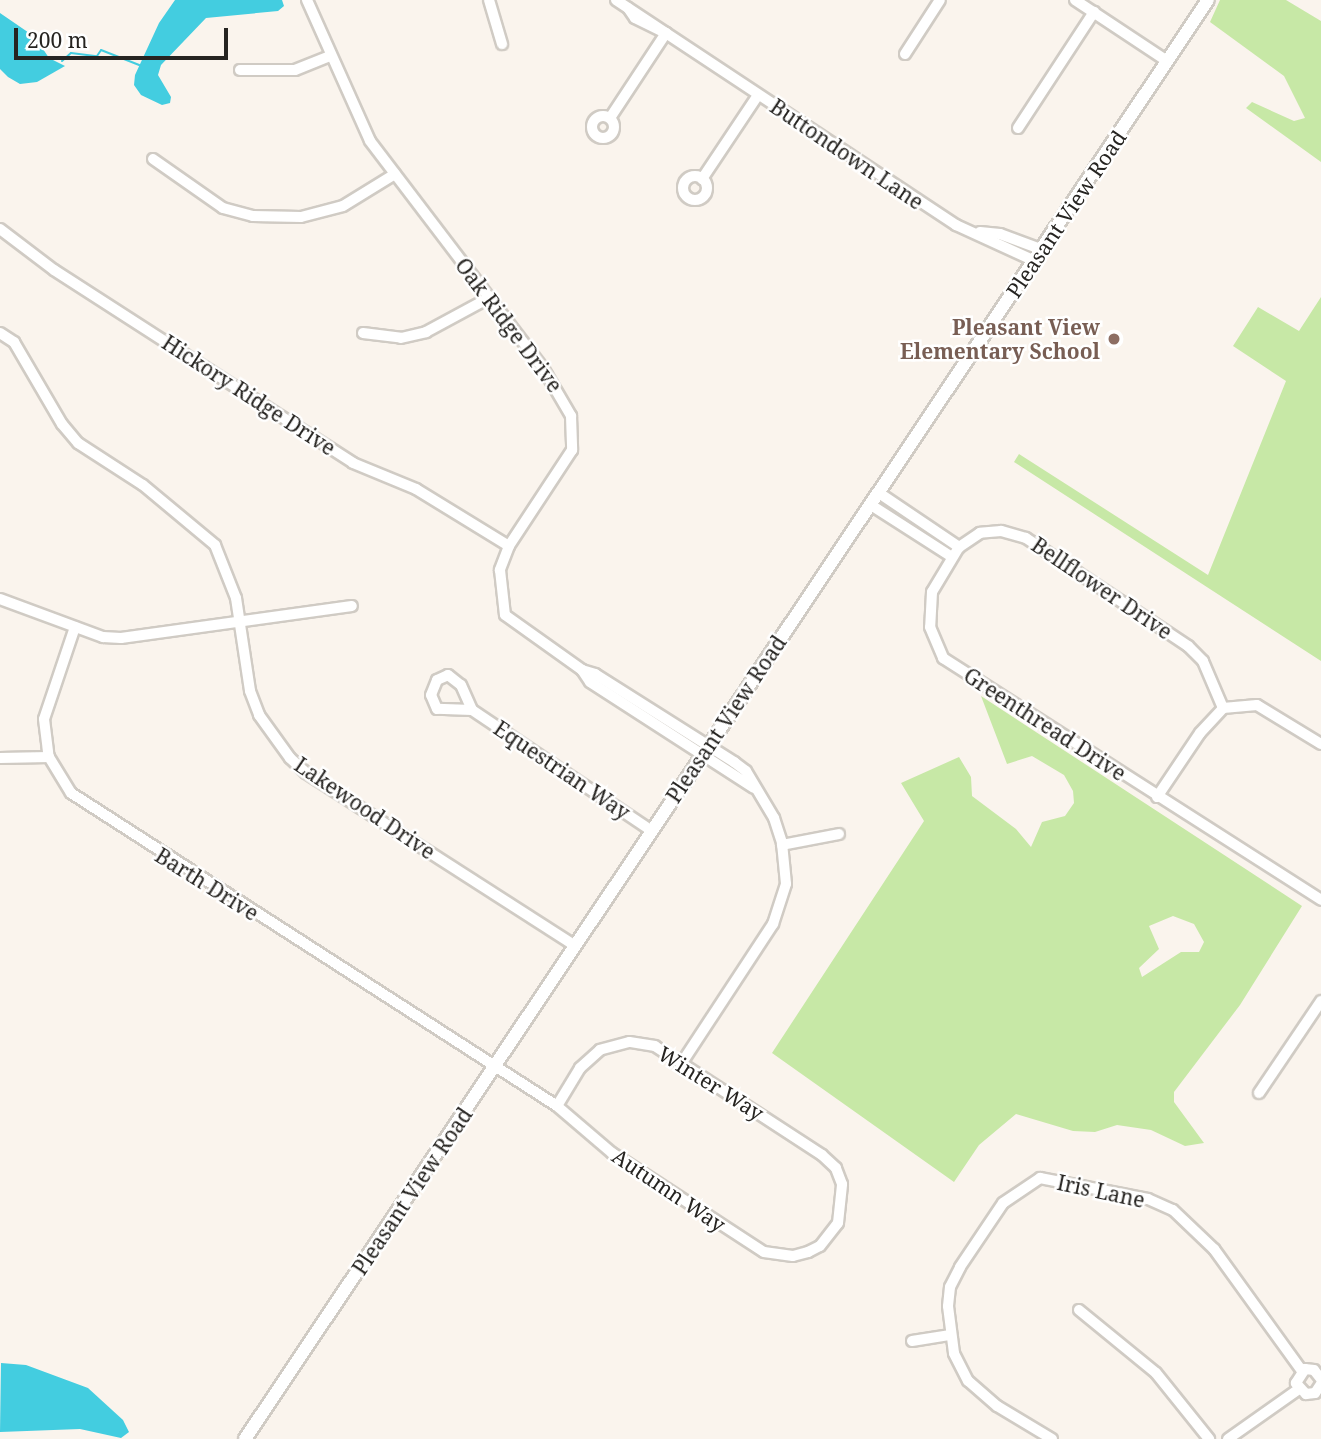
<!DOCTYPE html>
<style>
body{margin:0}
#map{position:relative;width:1321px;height:1439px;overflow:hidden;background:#faf4ed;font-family:"Noto Serif",serif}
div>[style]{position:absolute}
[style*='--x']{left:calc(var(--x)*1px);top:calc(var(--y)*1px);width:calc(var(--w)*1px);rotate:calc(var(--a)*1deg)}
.green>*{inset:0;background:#c7e8a6}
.water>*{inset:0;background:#43cde0}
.stream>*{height:2px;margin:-1px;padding:0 1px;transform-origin:1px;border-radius:1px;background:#43cde0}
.roads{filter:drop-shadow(2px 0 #d0cbc4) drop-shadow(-2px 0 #d0cbc4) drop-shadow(0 2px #d0cbc4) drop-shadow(0 -2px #d0cbc4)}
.minor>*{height:10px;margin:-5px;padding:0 5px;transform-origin:5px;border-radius:5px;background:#fff}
.minor>.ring{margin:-5px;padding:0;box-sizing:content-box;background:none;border:10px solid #fff;border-radius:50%}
.major>*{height:12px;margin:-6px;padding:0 6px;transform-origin:6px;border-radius:6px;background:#fff}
.dots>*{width:19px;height:19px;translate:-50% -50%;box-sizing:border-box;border:4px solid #fff;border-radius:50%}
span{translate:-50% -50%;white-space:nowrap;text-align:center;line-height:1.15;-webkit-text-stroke:5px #fff;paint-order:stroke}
.street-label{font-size:21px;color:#262421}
.education-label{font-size:21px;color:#785e54;font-weight:700}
.right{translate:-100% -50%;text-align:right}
.scale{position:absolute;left:14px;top:28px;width:214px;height:32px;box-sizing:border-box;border:4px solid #262421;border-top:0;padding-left:9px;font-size:21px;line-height:24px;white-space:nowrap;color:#262421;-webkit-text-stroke:5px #fff;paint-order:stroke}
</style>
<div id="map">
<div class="green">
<i style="clip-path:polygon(1220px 0,1286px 0,1321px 21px,1321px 162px,1246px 108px,1252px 102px,1294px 121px,1305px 118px,1284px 76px,1210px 22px)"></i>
<i style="clip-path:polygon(1321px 297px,1321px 661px,1014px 462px,1019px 454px,1208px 575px,1286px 381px,1233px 346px,1258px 307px,1299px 331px)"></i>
<i style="clip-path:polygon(evenodd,981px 696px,1302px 906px,1240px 1005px,1174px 1092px,1174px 1102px,1204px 1143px,1185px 1146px,1151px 1130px,1117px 1125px,1095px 1132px,1073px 1131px,1016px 1114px,979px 1145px,954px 1182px,772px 1053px,924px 821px,901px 783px,959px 757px,971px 777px,972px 796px,1016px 829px,1031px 847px,1042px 822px,1065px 816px,1074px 803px,1073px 791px,1064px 775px,1032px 756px,1007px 764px,981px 696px,1173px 916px,1194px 924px,1204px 942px,1199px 952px,1181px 952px,1142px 977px,1139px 968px,1159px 949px,1149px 926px,1173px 916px)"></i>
</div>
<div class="water">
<i style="clip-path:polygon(175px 0,282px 0,284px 6px,278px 11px,206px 18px,161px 65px,158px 75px,171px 97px,170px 103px,162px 105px,141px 95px,134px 85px,135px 75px,159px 23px)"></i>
<i style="clip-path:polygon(0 13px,35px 37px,49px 58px,65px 66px,37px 82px,20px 84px,8px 77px,0 69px)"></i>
<i style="clip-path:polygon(1px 1363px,26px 1365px,88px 1388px,123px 1420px,129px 1432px,121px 1438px,80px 1429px,0 1432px)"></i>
</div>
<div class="stream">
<i style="--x:62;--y:61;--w:12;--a:-42"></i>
<i style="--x:71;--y:53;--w:26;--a:7"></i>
<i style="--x:97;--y:56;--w:7;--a:-56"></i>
<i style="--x:101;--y:50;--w:41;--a:21.5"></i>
</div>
<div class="roads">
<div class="minor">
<i style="--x:307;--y:0;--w:154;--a:65.9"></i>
<i style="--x:370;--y:141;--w:285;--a:52.7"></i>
<i style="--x:543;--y:368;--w:56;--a:59.7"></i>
<i style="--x:571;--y:416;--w:34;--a:88"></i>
<i style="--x:572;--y:450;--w:115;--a:123.3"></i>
<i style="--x:509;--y:546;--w:26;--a:111"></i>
<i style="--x:500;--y:570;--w:45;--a:83.7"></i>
<i style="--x:505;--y:615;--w:95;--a:35.5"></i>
<i style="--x:582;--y:670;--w:14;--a:17"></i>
<i style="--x:595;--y:674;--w:165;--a:32.3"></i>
<i style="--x:734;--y:762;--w:15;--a:37"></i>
<i style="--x:746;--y:771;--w:55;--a:59.2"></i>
<i style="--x:774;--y:818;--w:26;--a:72"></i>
<i style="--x:782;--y:843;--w:41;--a:84.4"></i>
<i style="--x:786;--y:884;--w:42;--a:108"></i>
<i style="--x:773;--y:924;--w:164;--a:123.3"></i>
<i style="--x:489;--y:0;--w:46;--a:73.5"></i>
<i style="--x:616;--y:0;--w:408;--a:33.5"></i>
<i style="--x:956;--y:225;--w:87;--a:24.5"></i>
<i style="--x:1075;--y:0;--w:110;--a:33.5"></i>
<i style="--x:628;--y:8;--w:12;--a:55"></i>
<i style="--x:635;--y:18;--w:34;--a:26"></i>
<i style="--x:905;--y:54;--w:64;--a:-57.1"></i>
<i style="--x:240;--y:70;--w:55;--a:0"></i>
<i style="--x:295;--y:70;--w:38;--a:-22"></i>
<i class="ring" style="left:592px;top:116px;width:12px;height:12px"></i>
<i style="--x:610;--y:118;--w:102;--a:-56.6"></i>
<i style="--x:1018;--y:128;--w:139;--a:-56.8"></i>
<i style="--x:153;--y:159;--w:85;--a:35"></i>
<i style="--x:223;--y:208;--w:31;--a:15"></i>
<i style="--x:253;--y:216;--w:48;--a:1.2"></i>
<i style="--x:301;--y:217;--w:43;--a:-14.7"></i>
<i style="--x:343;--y:206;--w:61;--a:-31.6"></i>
<i class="ring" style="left:683px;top:176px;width:14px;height:14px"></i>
<i style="--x:702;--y:179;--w:101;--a:-56.3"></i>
<i style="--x:0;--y:229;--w:68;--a:37.2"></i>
<i style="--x:54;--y:270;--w:356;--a:32.8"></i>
<i style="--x:353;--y:463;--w:68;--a:22.4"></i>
<i style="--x:416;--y:489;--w:109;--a:31.5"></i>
<i style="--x:980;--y:232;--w:20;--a:6"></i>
<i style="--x:1000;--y:234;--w:46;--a:20.4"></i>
<i style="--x:0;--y:333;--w:17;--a:33"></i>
<i style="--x:14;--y:342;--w:95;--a:59.7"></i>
<i style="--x:62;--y:424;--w:25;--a:50"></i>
<i style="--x:78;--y:443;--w:77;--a:32.9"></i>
<i style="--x:143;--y:485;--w:94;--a:39.8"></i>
<i style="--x:215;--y:545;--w:57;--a:68.4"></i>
<i style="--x:236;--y:598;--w:94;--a:81.4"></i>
<i style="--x:250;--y:691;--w:26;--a:69"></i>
<i style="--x:259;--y:715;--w:53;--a:54.2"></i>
<i style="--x:290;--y:758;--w:22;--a:43"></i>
<i style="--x:306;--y:773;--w:318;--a:32.7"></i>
<i style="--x:363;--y:333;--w:38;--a:7"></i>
<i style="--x:401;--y:338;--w:26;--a:-13"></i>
<i style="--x:426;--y:332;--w:72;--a:-28.4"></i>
<i style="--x:879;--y:493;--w:97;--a:34"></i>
<i style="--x:871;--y:505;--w:96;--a:32.7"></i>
<i style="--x:0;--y:599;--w:110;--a:20.3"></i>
<i style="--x:103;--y:637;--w:18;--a:3"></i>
<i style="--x:121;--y:638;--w:233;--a:-7.9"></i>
<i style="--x:75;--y:627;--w:97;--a:108.6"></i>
<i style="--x:44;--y:719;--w:38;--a:83"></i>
<i style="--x:49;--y:757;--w:42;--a:58.6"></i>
<i style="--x:71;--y:793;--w:578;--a:32.78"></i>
<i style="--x:557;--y:1106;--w:72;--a:40.5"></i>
<i style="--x:612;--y:1153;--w:181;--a:33.1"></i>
<i style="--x:764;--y:1252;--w:29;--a:8"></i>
<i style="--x:793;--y:1256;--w:16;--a:-15"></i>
<i style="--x:808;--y:1252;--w:13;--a:-27"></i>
<i style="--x:820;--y:1246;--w:29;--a:-52"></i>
<i style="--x:838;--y:1223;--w:39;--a:-84"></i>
<i style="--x:842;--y:1184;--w:17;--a:-111"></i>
<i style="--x:836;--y:1168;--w:19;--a:-137"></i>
<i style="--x:822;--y:1155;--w:199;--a:-146.9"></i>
<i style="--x:655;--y:1046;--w:26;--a:-171"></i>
<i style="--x:629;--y:1042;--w:30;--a:165"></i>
<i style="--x:600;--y:1050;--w:27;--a:138"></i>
<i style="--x:580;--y:1068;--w:44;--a:121.2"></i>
<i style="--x:582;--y:670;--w:14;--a:56"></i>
<i style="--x:590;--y:682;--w:195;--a:32.9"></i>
<i style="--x:1223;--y:708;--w:51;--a:-113.1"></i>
<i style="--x:1203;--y:661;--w:21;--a:-135"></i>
<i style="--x:1188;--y:646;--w:195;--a:-146.3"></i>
<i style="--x:1026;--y:538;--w:26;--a:-164"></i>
<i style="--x:1001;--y:531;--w:21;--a:175"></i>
<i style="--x:980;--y:533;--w:25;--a:146"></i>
<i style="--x:959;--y:547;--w:52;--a:121"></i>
<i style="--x:932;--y:592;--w:35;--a:93"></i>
<i style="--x:930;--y:627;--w:34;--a:67"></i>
<i style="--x:943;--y:658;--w:449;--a:32.6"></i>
<i style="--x:472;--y:710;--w:35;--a:-178"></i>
<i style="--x:437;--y:709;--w:15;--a:-113"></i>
<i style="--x:431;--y:695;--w:16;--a:-68"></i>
<i style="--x:437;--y:680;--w:12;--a:-24"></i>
<i style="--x:448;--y:675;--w:16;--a:38"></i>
<i style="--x:461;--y:685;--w:27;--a:66"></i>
<i style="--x:472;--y:710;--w:217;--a:33.9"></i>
<i style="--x:0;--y:758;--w:49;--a:-1.2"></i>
<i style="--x:1157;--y:797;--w:77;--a:-56.1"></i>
<i style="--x:1200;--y:733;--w:34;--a:-47"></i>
<i style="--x:1223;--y:708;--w:34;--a:-5"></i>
<i style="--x:1257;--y:705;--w:75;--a:31.4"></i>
<i style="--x:782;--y:845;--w:58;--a:-10.9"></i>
<i style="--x:1259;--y:1093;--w:111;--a:-56"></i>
<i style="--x:1079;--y:1310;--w:99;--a:39.3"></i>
<i style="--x:1156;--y:1373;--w:85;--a:51.2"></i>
<i style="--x:912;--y:1341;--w:39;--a:-9"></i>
<i style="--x:1321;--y:1379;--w:11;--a:-128"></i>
<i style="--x:1314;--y:1370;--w:9;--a:-174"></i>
<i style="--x:1305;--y:1369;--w:17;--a:123"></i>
<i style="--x:1296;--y:1383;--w:15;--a:48"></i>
<i style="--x:1306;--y:1394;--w:9;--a:-6"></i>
<i style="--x:1315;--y:1393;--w:11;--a:-56"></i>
<i style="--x:1052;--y:1439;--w:64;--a:-149"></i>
<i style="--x:997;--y:1406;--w:38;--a:-139"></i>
<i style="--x:968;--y:1381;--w:31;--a:-117"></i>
<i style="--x:954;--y:1353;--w:47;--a:-97.3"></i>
<i style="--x:948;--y:1306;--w:19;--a:-84"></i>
<i style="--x:950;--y:1287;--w:22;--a:-63"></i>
<i style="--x:960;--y:1267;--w:77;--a:-56.1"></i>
<i style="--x:1003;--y:1203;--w:45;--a:-34"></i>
<i style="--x:1040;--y:1178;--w:110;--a:11"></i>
<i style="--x:1148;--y:1199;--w:27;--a:24"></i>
<i style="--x:1173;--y:1210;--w:57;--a:43.6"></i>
<i style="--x:1214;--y:1249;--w:150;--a:54.2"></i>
<i style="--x:1228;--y:1439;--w:87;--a:-35.2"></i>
</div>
<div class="major">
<i style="--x:245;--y:1439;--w:1731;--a:-56.21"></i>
</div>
</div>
<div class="dots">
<i style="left:1114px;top:339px;background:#8d6e63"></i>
</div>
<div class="street-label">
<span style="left:847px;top:154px;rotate:34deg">Buttondown Lane</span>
<span style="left:1066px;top:214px;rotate:-56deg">Pleasant View Road</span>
<span style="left:509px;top:325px;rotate:53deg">Oak Ridge Drive</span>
<span style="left:249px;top:395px;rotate:33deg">Hickory Ridge Drive</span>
<span style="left:1102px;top:588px;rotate:34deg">Bellflower Drive</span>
<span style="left:726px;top:719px;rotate:-56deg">Pleasant View Road</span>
<span style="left:1045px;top:724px;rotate:33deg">Greenthread Drive</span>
<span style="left:562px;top:770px;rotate:34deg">Equestrian Way</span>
<span style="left:365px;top:808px;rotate:34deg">Lakewood Drive</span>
<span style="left:207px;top:884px;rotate:32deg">Barth Drive</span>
<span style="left:711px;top:1083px;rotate:32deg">Winter Way</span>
<span style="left:669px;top:1190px;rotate:34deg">Autumn Way</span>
<span style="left:412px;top:1191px;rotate:-56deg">Pleasant View Road</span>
<span style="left:1101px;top:1191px;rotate:12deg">Iris Lane</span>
</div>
<div class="education-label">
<span class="right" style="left:1100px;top:339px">Pleasant View<br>Elementary School</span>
</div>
<div class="scale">200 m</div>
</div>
